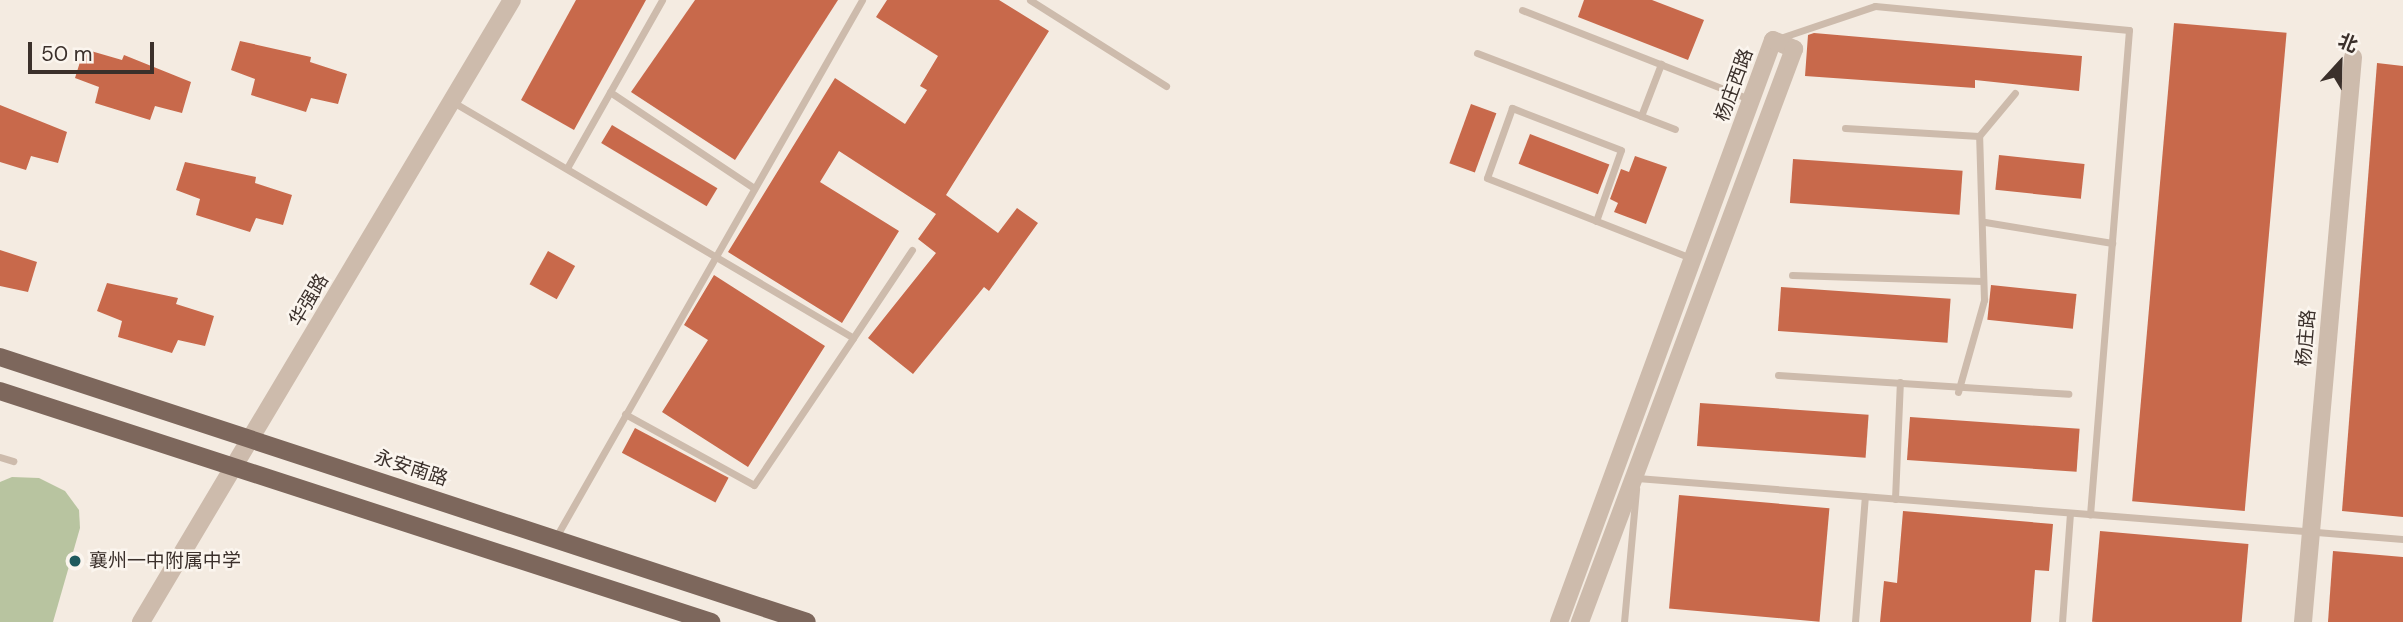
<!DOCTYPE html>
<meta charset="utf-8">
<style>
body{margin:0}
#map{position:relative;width:2403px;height:622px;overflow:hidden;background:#f4ebe1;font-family:"DM Sans","Noto Sans SC",sans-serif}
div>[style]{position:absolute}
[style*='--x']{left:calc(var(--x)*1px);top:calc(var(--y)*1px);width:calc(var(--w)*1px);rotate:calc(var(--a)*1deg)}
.green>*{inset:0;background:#b8c4a0}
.building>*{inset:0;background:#c8694b;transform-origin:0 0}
.service>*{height:7px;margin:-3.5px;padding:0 3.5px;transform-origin:3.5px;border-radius:3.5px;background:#cdbbac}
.tertiary>*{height:18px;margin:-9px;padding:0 9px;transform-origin:9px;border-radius:9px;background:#cdbbac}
.primary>*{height:18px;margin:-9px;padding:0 9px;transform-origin:9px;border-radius:9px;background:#7d675c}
.dots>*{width:19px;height:19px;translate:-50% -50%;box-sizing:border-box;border:4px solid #fbf5ee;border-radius:50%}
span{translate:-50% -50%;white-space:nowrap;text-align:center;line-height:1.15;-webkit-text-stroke:5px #fbf5ee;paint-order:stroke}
.street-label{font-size:19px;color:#3b302b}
.poi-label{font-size:19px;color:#3b302b}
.left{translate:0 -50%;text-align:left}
.north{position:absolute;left:2305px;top:28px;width:70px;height:70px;-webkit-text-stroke:5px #fbf5ee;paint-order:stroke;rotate:22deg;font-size:19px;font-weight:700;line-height:28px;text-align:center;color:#3b302b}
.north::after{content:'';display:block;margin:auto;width:24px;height:32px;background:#3b302b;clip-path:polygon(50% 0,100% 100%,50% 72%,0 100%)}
.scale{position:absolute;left:28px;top:42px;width:126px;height:32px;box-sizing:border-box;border:4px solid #3b302b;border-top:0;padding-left:9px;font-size:21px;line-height:24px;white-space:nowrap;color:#3b302b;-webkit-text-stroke:5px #fbf5ee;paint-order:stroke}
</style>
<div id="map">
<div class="green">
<i style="clip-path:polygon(12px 477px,39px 478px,65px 491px,79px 510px,80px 528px,53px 622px,0 622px,0 482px)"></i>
</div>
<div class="building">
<i style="clip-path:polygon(576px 0,646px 0,574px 130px,521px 100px)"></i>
<i style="clip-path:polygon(695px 0,838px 0,735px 160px,631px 92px)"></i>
<i style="clip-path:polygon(887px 0,999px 0,1049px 31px,946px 195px,998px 233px,1017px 208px,1038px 223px,989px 291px,984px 287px,913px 374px,868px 338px,936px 253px,918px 239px,936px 214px,839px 151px,820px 182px,899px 231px,842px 323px,728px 252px,835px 78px,905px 124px,927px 90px,920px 86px,938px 56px,876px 17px)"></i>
<i style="clip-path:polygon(1584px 0,1652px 0,1704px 20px,1688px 60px,1578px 17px)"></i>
<i style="left:2174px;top:23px;width:113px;height:480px;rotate:5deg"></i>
<i style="clip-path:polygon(1814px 33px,2082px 56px,2079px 91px,1975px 80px,1975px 88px,1805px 76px,1808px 35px)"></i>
<i style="clip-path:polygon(240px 41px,311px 57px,310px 62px,347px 74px,338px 104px,311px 98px,306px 112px,251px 95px,255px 79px,231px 70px)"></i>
<i style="clip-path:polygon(84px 49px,122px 60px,124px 55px,191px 82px,182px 113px,155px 106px,150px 120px,95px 103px,99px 87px,75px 78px)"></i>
<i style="clip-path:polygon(2377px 63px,2403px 66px,2403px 517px,2342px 511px)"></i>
<i style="left:1471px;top:104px;width:27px;height:63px;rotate:20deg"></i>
<i style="clip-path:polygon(0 105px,67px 132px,58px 163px,31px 156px,26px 170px,0 162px)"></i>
<i style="left:612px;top:125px;width:123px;height:21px;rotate:31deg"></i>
<i style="left:1530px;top:134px;width:85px;height:32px;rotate:21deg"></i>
<i style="left:1999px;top:155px;width:86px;height:35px;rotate:6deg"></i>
<i style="clip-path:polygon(1635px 156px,1667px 167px,1646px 224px,1614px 212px,1618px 203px,1610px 199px,1621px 169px,1629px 172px)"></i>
<i style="left:1793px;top:159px;width:170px;height:44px;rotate:4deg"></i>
<i style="clip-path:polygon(185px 162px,256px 177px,255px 183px,292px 195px,283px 225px,256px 218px,250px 232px,196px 215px,200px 199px,176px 190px)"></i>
<i style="clip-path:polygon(0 250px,37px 262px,28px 292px,0 286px)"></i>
<i style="left:548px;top:251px;width:31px;height:38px;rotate:29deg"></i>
<i style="clip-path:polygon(714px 275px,825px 346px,748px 467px,662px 412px,708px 340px,684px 325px)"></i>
<i style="clip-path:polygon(107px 283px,178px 298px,176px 304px,214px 316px,205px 346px,178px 340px,172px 353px,118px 337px,122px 321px,97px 311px)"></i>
<i style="left:1991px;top:285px;width:86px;height:35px;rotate:6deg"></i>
<i style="left:1781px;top:287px;width:170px;height:44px;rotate:4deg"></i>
<i style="left:1700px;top:403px;width:169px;height:43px;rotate:4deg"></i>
<i style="left:1910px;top:417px;width:170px;height:43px;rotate:4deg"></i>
<i style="left:635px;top:428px;width:106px;height:28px;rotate:28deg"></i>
<i style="left:1679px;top:495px;width:151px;height:114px;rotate:5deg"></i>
<i style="clip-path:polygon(1903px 511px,2053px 524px,2049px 571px,2035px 570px,2031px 622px,1880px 622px,1884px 581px,1897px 583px)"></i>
<i style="left:2100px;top:531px;width:149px;height:91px;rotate:5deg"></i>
<i style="clip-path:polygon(2333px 551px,2403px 557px,2403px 622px,2328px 622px)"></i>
</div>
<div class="service">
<i style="--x:1030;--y:0;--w:161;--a:32.3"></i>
<i style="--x:1522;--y:10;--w:244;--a:21.4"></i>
<i style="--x:1777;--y:39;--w:103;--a:-18.6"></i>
<i style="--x:1875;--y:6;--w:255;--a:5.4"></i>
<i style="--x:2129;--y:30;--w:486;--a:94.6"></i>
<i style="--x:1477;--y:53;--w:212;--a:21"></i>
<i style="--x:610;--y:92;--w:173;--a:33.7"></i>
<i style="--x:453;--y:102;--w:464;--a:30.5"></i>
<i style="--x:853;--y:338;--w:106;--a:-56.2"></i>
<i style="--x:1641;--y:116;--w:56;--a:-69"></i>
<i style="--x:1845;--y:128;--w:134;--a:3.4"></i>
<i style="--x:567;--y:168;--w:193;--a:-60.5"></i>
<i style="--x:1596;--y:221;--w:75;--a:-70.6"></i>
<i style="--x:1621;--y:150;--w:117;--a:-158.9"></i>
<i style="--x:1512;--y:108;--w:74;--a:109.7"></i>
<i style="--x:1487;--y:178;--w:219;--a:21.4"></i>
<i style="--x:1985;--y:222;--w:129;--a:9.4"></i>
<i style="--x:1792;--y:275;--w:191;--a:1.8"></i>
<i style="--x:1778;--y:375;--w:291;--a:3.7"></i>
<i style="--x:1958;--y:392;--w:96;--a:-74.2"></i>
<i style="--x:1984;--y:300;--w:164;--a:-91.7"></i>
<i style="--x:1979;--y:136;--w:56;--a:-50.1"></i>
<i style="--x:625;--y:414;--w:147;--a:28.8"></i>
<i style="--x:754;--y:485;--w:177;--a:-56"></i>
<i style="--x:0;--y:457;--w:14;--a:17"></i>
<i style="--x:1637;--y:478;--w:768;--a:4.55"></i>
<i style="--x:1895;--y:499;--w:117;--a:-87.6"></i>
<i style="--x:556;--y:537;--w:618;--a:-60.32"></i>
<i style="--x:1624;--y:622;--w:134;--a:-84.8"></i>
<i style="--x:1855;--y:622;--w:126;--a:-85.5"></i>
<i style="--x:2062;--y:622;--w:109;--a:-85.8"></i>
</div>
<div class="tertiary">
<i style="--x:141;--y:622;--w:724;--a:-59.19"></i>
<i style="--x:1559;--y:622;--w:620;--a:-69.81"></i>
<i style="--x:1773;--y:40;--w:23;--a:23"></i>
<i style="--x:1794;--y:49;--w:612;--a:110.48"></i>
<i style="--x:2303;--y:622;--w:567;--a:-84.94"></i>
</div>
<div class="primary">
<i style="--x:0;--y:357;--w:849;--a:18.18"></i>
<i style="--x:0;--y:391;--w:748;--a:18"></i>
</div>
<div class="dots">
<i style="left:75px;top:561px;background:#1f5a5e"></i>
</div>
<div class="street-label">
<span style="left:1734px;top:85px;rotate:-70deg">杨庄西路</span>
<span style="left:309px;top:300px;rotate:-59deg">华强路</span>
<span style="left:2306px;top:338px;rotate:-85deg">杨庄路</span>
<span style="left:411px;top:468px;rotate:18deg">永安南路</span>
</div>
<div class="poi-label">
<span class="left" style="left:89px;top:561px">襄州一中附属中学</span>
</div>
<div class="north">北</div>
<div class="scale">50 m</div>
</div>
